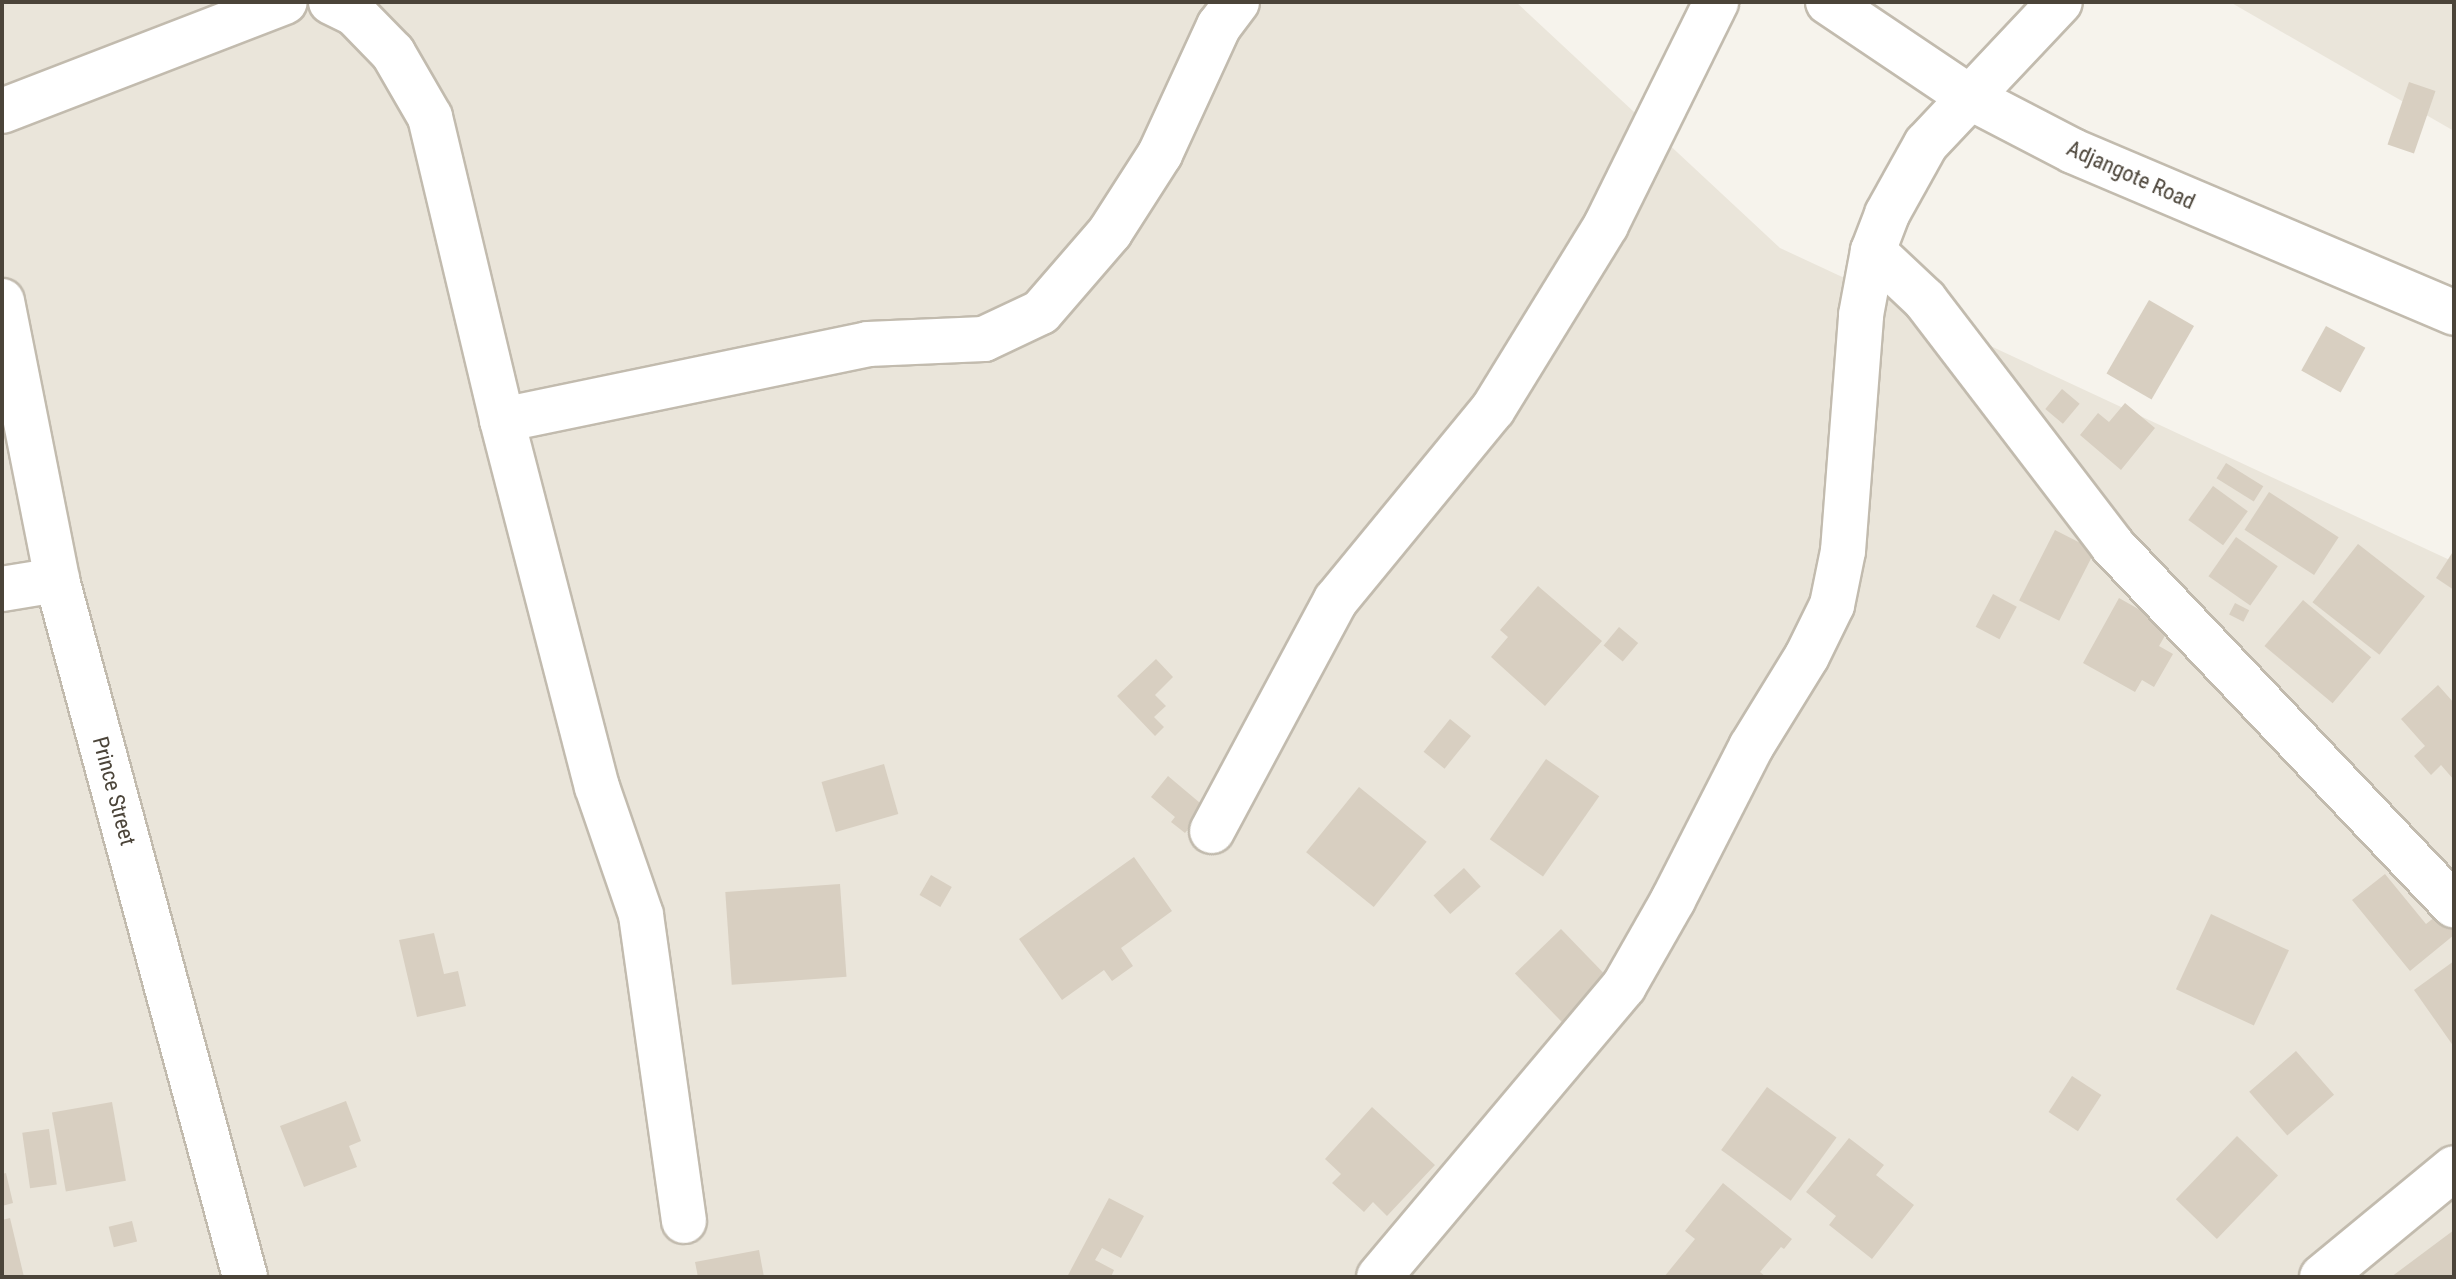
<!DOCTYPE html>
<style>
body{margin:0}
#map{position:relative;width:2456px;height:1279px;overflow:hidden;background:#f6f3ec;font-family:"Roboto Condensed",sans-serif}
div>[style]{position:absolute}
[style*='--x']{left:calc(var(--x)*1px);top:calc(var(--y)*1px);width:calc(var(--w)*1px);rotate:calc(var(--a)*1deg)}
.residential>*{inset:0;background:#eae5da}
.building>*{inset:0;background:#d8cfc1;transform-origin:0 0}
.roads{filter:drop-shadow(2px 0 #c2bbae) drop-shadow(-2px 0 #c2bbae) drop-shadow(0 2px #c2bbae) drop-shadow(0 -2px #c2bbae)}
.minor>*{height:44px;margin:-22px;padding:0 22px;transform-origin:22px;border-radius:22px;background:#fff}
.tertiary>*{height:44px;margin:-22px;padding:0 22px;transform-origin:22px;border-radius:22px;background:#fff}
span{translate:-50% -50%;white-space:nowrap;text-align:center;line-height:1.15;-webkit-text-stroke:6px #fff;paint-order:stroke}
.street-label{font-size:22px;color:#4b4439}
.frame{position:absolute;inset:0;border:4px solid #4b4439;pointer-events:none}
</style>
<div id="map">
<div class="residential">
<i style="clip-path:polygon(2px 2px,1516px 2px,1780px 248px,2454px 562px,2454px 1277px,2px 1277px)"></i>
<i style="clip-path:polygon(2230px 2px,2454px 2px,2454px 131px)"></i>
</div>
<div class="building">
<i style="left:2409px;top:82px;width:28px;height:66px;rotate:19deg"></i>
<i style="left:2149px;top:300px;width:52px;height:85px;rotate:30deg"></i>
<i style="left:2326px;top:326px;width:45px;height:51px;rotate:29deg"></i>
<i style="left:2062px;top:389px;width:23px;height:26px;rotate:40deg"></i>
<i style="clip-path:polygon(2125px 403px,2155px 428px,2121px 470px,2080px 435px,2098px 413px,2109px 422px)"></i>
<i style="left:2226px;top:463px;width:44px;height:18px;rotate:32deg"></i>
<i style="left:2213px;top:486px;width:43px;height:42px;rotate:36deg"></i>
<i style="left:2269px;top:492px;width:83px;height:45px;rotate:33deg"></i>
<i style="left:2055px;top:530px;width:45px;height:79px;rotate:27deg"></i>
<i style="left:2236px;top:537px;width:51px;height:48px;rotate:35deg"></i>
<i style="left:2358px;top:544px;width:85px;height:74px;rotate:38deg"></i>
<i style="clip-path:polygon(2454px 550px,2454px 590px,2436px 578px)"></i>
<i style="clip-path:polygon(1538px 586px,1602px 641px,1545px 706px,1491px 657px,1508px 637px,1500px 630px)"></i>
<i style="left:1993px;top:594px;width:27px;height:37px;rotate:28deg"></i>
<i style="clip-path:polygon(2119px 598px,2170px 627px,2159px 646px,2173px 654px,2154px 687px,2142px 680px,2135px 692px,2083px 663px)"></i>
<i style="left:2303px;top:600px;width:89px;height:60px;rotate:40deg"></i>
<i style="left:2235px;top:603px;width:16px;height:13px;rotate:27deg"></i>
<i style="left:1619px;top:627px;width:25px;height:24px;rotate:40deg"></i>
<i style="clip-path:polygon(1156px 659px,1173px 677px,1155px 695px,1166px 706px,1154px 717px,1164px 727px,1155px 736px,1117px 696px)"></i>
<i style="clip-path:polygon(2438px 685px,2454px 703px,2454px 780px,2441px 765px,2431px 775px,2414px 756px,2425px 746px,2401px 719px)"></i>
<i style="left:1450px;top:719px;width:27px;height:42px;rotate:39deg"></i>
<i style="left:1546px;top:759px;width:65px;height:98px;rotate:35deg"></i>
<i style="left:884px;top:764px;width:52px;height:65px;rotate:74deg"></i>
<i style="clip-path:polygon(1168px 776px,1206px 808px,1185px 833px,1171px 822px,1175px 817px,1151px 797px)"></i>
<i style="left:1359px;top:787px;width:87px;height:84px;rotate:39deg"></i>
<i style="clip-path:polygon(1134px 857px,1172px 911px,1121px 948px,1133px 966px,1112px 981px,1104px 970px,1062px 1000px,1019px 939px)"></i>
<i style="left:1464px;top:868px;width:25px;height:41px;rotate:48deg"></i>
<i style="clip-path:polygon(2385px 874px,2426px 924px,2445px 909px,2454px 920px,2454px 935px,2410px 971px,2352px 900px)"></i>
<i style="left:931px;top:875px;width:24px;height:23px;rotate:30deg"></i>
<i style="left:840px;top:884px;width:93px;height:115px;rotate:86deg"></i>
<i style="left:2211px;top:914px;width:86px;height:83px;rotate:25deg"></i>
<i style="left:1561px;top:929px;width:72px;height:64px;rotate:46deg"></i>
<i style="clip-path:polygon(434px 933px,444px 974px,458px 971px,466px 1006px,417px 1017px,399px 940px)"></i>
<i style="clip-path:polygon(2454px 961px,2454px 1047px,2414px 990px)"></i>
<i style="left:2296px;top:1051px;width:58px;height:62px;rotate:49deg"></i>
<i style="left:2072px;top:1076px;width:35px;height:43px;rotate:33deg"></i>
<i style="left:1767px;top:1087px;width:86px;height:78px;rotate:36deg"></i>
<i style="clip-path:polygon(346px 1101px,361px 1141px,349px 1146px,357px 1167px,304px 1187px,280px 1126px)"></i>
<i style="left:112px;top:1102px;width:80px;height:61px;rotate:80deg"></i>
<i style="clip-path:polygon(1372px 1107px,1435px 1165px,1387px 1216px,1373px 1202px,1364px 1212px,1332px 1183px,1341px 1174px,1325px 1159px)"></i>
<i style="left:49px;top:1129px;width:56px;height:27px;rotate:82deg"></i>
<i style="left:2237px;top:1136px;width:57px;height:88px;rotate:44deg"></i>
<i style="clip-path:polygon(1849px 1138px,1884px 1165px,1876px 1175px,1914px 1205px,1872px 1259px,1829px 1225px,1836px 1216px,1806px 1192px)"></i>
<i style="clip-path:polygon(6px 1173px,13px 1203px,2px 1206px,2px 1174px)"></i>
<i style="clip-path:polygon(1723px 1183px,1792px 1239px,1784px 1249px,1781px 1247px,1760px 1272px,1766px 1277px,1664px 1277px,1695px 1239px,1685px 1231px)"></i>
<i style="clip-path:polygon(1109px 1198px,1144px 1216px,1121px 1258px,1102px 1248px,1095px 1260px,1114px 1270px,1111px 1277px,1067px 1277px)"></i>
<i style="clip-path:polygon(10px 1218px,24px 1277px,2px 1277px,2px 1220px)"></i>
<i style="left:132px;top:1221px;width:21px;height:24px;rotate:76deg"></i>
<i style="clip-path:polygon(2454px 1230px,2454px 1277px,2391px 1277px)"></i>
<i style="clip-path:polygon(759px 1250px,764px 1277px,698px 1277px,695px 1262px)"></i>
</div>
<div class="roads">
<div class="minor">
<i style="--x:331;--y:2;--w:25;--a:26"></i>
<i style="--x:354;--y:13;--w:56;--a:45.7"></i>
<i style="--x:393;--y:53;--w:74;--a:60"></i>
<i style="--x:430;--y:117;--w:311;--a:76.6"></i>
<i style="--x:502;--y:420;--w:379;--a:75.5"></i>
<i style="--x:597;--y:787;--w:135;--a:71"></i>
<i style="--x:641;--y:915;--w:309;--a:82"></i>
<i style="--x:2;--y:111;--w:303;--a:-21.1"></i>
<i style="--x:1873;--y:251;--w:71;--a:43.3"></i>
<i style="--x:1925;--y:300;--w:308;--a:52.6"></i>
<i style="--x:2112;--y:545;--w:497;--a:46.5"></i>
<i style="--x:2;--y:301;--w:284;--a:78.8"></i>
<i style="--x:57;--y:580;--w:722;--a:74.9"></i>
<i style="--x:502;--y:420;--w:374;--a:-11.7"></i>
<i style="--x:868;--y:344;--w:116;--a:-2.5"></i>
<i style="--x:984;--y:339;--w:63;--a:-25.3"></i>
<i style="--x:1041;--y:312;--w:106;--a:-49.2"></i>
<i style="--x:1110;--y:232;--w:93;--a:-57.3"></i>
<i style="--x:1160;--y:154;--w:141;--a:-65.3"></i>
<i style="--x:1219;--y:26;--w:30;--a:-53"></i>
<i style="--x:2;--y:589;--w:56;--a:-9.3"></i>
<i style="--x:1212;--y:831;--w:262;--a:-61.8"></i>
<i style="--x:1336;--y:600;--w:247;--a:-50.6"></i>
<i style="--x:1493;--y:409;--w:216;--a:-58.4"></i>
<i style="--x:1606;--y:225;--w:249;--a:-63.7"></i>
<i style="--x:1379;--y:1277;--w:380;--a:-49.9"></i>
<i style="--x:1624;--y:986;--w:99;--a:-60.3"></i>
<i style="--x:1673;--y:900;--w:172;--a:-63"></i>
<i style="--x:1751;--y:747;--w:107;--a:-58.4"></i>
<i style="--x:1807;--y:656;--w:57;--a:-63.9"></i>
<i style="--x:1832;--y:605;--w:55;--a:-78.5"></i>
<i style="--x:1843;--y:551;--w:237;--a:-85.6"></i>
<i style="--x:1861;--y:315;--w:65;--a:-79.4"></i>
<i style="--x:1873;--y:251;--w:40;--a:-69"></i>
<i style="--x:1887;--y:214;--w:80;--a:-60.9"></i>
<i style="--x:1926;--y:144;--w:195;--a:-46.7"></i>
<i style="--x:2322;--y:1277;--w:171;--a:-39.5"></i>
</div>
<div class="tertiary">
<i style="--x:1828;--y:2;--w:172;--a:33.9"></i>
<i style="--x:1971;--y:98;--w:115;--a:27.5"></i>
<i style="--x:2073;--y:151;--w:414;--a:23"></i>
</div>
</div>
<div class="street-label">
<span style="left:2131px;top:175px;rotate:24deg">Adjangote Road</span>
<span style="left:114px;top:791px;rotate:75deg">Prince Street</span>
</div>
<div class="frame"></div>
</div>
